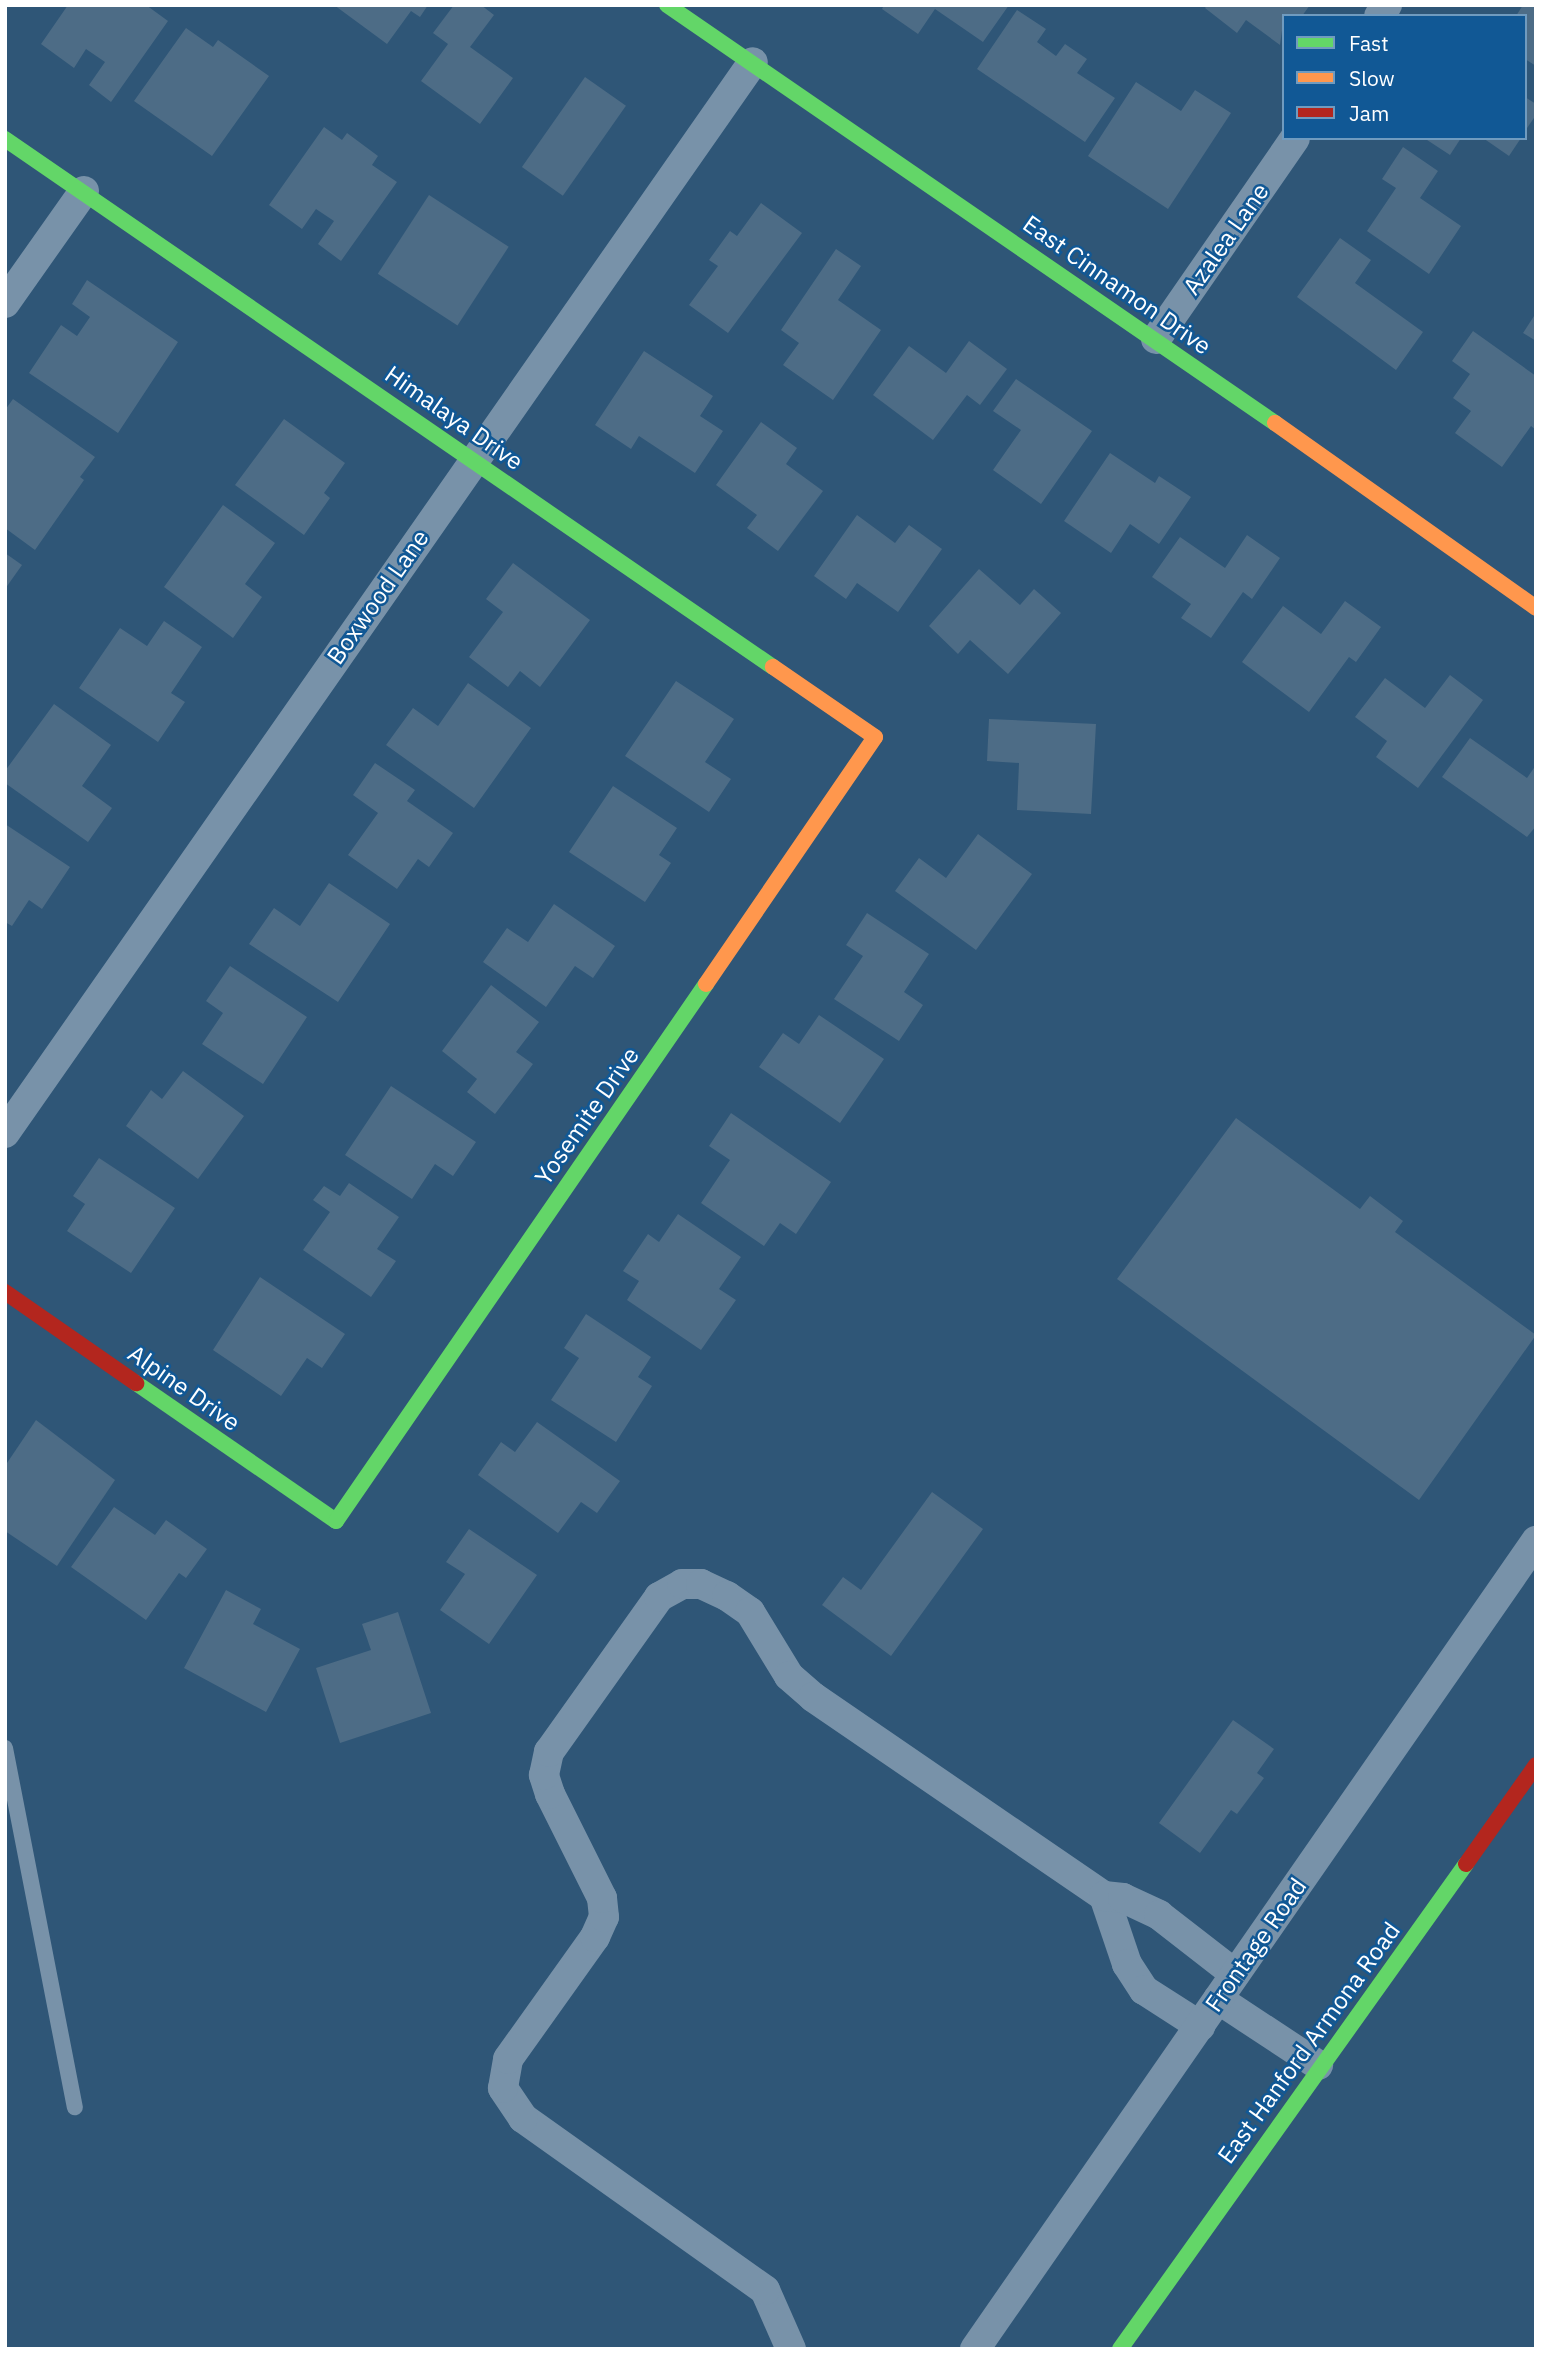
<!DOCTYPE html>
<style>
body{margin:0}
#map{position:relative;width:1541px;height:2354px;overflow:hidden;background:#2f5677;font-family:"IBM Plex Sans",sans-serif}
div>[style]{position:absolute}
[style*='--x']{left:calc(var(--x)*1px);top:calc(var(--y)*1px);width:calc(var(--w)*1px);rotate:calc(var(--a)*1deg)}
.building>*{inset:0;background:#4d6c86;transform-origin:0 0}
.lane>*{height:16px;margin:-8px;padding:0 8px;transform-origin:8px;border-radius:8px;background:#7892a9}
.street>*{height:30px;margin:-15px;padding:0 15px;transform-origin:15px;border-radius:15px;background:#7892a9}
.fast>*{height:16px;margin:-8px;padding:0 8px;transform-origin:8px;border-radius:8px;background:#63d668}
.slow>*{height:16px;margin:-8px;padding:0 8px;transform-origin:8px;border-radius:8px;background:#ff974d}
.jam>*{height:16px;margin:-8px;padding:0 8px;transform-origin:8px;border-radius:8px;background:#b3261e}
span{translate:-50% -50%;white-space:nowrap;text-align:center;line-height:1.15;-webkit-text-stroke:5px #115895;paint-order:stroke}
.street-label{font-size:24px;color:#fff}
.frame{position:absolute;inset:0;border:7px solid #fff;pointer-events:none}
.legend{position:absolute;left:1282px;top:14px;width:245px;height:126px;box-sizing:border-box;background:#115895;border:2px solid #709bbf;margin:0;padding:9px 12px;list-style:none;font-size:21px;color:#fff}
.legend li{display:flex;align-items:center;gap:14px;height:35px}
.legend b{width:35px;border:2px solid #709bbf}
</style>
<div id="map">
<div class="building">
<i style="clip-path:polygon(68px 5px,146px 5px,168px 21px,111px 102px,89px 85px,105px 62px,86px 49px,74px 68px,41px 44px)"></i>
<i style="clip-path:polygon(334px 5px,428px 5px,420px 17px,411px 11px,387px 44px)"></i>
<i style="clip-path:polygon(454px 5px,481px 5px,494px 15px,470px 47px,513px 78px,480px 124px,421px 81px,448px 44px,433px 33px)"></i>
<i style="clip-path:polygon(884px 5px,1009px 5px,983px 42px,935px 9px,918px 34px,882px 9px)"></i>
<i style="clip-path:polygon(1207px 5px,1310px 5px,1302px 16px,1284px 16px,1280px 45px,1246px 20px,1237px 33px,1205px 8px)"></i>
<i style="clip-path:polygon(1523px 5px,1536px 5px,1536px 66px,1525px 59px,1525px 16px,1516px 16px)"></i>
<i style="clip-path:polygon(1017px 10px,1046px 29px,1037px 42px,1056px 56px,1065px 44px,1087px 59px,1077px 73px,1115px 98px,1085px 142px,977px 69px)"></i>
<i style="clip-path:polygon(186px 28px,213px 47px,218px 40px,269px 76px,212px 156px,134px 101px)"></i>
<i style="left:585px;top:77px;width:50px;height:110px;rotate:35deg"></i>
<i style="clip-path:polygon(1136px 82px,1181px 111px,1195px 90px,1231px 113px,1168px 209px,1088px 156px)"></i>
<i style="clip-path:polygon(1525px 97px,1536px 104px,1536px 115px,1525px 131px)"></i>
<i style="clip-path:polygon(324px 127px,342px 140px,347px 133px,378px 156px,372px 165px,397px 182px,341px 261px,318px 244px,334px 221px,316px 209px,302px 229px,269px 205px)"></i>
<i style="clip-path:polygon(1424px 138px,1461px 138px,1450px 155px)"></i>
<i style="clip-path:polygon(1483px 138px,1521px 138px,1509px 156px)"></i>
<i style="clip-path:polygon(1403px 147px,1438px 171px,1420px 198px,1461px 226px,1429px 274px,1367px 231px,1396px 188px,1382px 179px)"></i>
<i style="left:429px;top:195px;width:95px;height:94px;rotate:33deg"></i>
<i style="clip-path:polygon(761px 203px,802px 233px,728px 333px,689px 305px,718px 266px,709px 260px,730px 231px,737px 236px)"></i>
<i style="clip-path:polygon(1340px 238px,1371px 260px,1355px 283px,1423px 332px,1396px 370px,1297px 297px)"></i>
<i style="clip-path:polygon(836px 249px,861px 266px,838px 300px,881px 330px,833px 400px,783px 365px,799px 343px,781px 330px)"></i>
<i style="clip-path:polygon(87px 280px,178px 342px,118px 433px,29px 373px,61px 325px,77px 336px,90px 317px,72px 304px)"></i>
<i style="clip-path:polygon(1536px 313px,1536px 341px,1523px 333px)"></i>
<i style="clip-path:polygon(1473px 331px,1536px 376px,1536px 430px,1531px 426px,1502px 467px,1455px 433px,1471px 411px,1453px 398px,1470px 374px,1452px 361px)"></i>
<i style="clip-path:polygon(969px 341px,1007px 369px,980px 405px,967px 395px,933px 440px,873px 395px,909px 346px,946px 373px)"></i>
<i style="clip-path:polygon(644px 351px,713px 396px,700px 416px,723px 431px,695px 473px,639px 436px,631px 449px,595px 425px)"></i>
<i style="clip-path:polygon(1016px 379px,1092px 431px,1041px 504px,993px 470px,1021px 430px,993px 411px)"></i>
<i style="clip-path:polygon(13px 399px,95px 457px,80px 477px,84px 480px,35px 550px,5px 528px,5px 410px)"></i>
<i style="clip-path:polygon(284px 419px,345px 463px,324px 493px,330px 498px,304px 535px,235px 485px)"></i>
<i style="clip-path:polygon(761px 422px,797px 448px,786px 464px,823px 491px,778px 551px,747px 528px,757px 515px,716px 485px)"></i>
<i style="clip-path:polygon(1110px 453px,1155px 483px,1159px 476px,1191px 497px,1159px 544px,1130px 524px,1111px 553px,1064px 521px)"></i>
<i style="clip-path:polygon(223px 505px,275px 543px,245px 584px,262px 597px,233px 638px,164px 587px)"></i>
<i style="clip-path:polygon(857px 515px,895px 543px,909px 525px,942px 549px,898px 612px,857px 583px,846px 599px,814px 576px)"></i>
<i style="clip-path:polygon(1247px 535px,1280px 558px,1252px 599px,1243px 592px,1211px 638px,1181px 618px,1191px 604px,1152px 577px,1180px 537px,1225px 568px)"></i>
<i style="clip-path:polygon(5px 553px,22px 565px,5px 589px)"></i>
<i style="clip-path:polygon(513px 563px,590px 620px,540px 687px,520px 671px,508px 687px,469px 657px,503px 612px,486px 599px)"></i>
<i style="clip-path:polygon(979px 569px,1020px 605px,1034px 589px,1061px 613px,1008px 674px,970px 640px,958px 654px,929px 626px)"></i>
<i style="clip-path:polygon(1345px 601px,1381px 627px,1356px 662px,1349px 657px,1309px 712px,1242px 662px,1283px 606px,1321px 634px)"></i>
<i style="clip-path:polygon(164px 621px,202px 647px,171px 693px,185px 702px,158px 742px,79px 688px,120px 628px,147px 646px)"></i>
<i style="clip-path:polygon(1450px 675px,1483px 700px,1418px 788px,1376px 757px,1387px 741px,1355px 717px,1385px 678px,1425px 708px)"></i>
<i style="clip-path:polygon(676px 681px,734px 719px,705px 762px,731px 779px,709px 812px,625px 756px)"></i>
<i style="clip-path:polygon(468px 683px,531px 728px,474px 808px,386px 745px,413px 708px,438px 726px)"></i>
<i style="clip-path:polygon(54px 704px,111px 745px,82px 786px,112px 808px,88px 842px,5px 783px,5px 771px)"></i>
<i style="clip-path:polygon(989px 719px,1096px 724px,1091px 814px,1017px 810px,1019px 763px,987px 761px)"></i>
<i style="clip-path:polygon(1470px 738px,1527px 778px,1536px 765px,1536px 826px,1527px 837px,1442px 777px)"></i>
<i style="clip-path:polygon(375px 763px,415px 790px,407px 801px,453px 833px,429px 867px,418px 859px,397px 889px,348px 855px,378px 813px,353px 795px)"></i>
<i style="clip-path:polygon(613px 786px,677px 828px,659px 855px,671px 863px,645px 902px,569px 852px)"></i>
<i style="clip-path:polygon(5px 824px,70px 867px,42px 909px,29px 900px,12px 926px,5px 922px)"></i>
<i style="clip-path:polygon(978px 834px,1032px 874px,976px 950px,895px 891px,919px 858px,946px 878px)"></i>
<i style="clip-path:polygon(329px 883px,390px 924px,338px 1002px,249px 944px,274px 908px,300px 926px)"></i>
<i style="clip-path:polygon(554px 904px,615px 946px,593px 978px,575px 966px,546px 1007px,483px 962px,507px 928px,528px 942px)"></i>
<i style="clip-path:polygon(867px 913px,929px 954px,904px 992px,923px 1005px,899px 1041px,834px 999px,863px 956px,846px 945px)"></i>
<i style="clip-path:polygon(230px 966px,307px 1017px,263px 1084px,202px 1044px,223px 1013px,206px 1001px)"></i>
<i style="clip-path:polygon(491px 985px,539px 1022px,516px 1052px,533px 1064px,495px 1114px,467px 1092px,477px 1079px,442px 1051px)"></i>
<i style="clip-path:polygon(819px 1015px,884px 1059px,840px 1123px,759px 1067px,783px 1033px,799px 1044px)"></i>
<i style="clip-path:polygon(183px 1071px,244px 1116px,198px 1179px,126px 1126px,151px 1090px,162px 1099px)"></i>
<i style="clip-path:polygon(391px 1086px,476px 1142px,453px 1176px,435px 1164px,412px 1199px,345px 1155px)"></i>
<i style="clip-path:polygon(731px 1113px,831px 1182px,796px 1234px,780px 1223px,764px 1246px,701px 1203px,730px 1160px,709px 1146px)"></i>
<i style="clip-path:polygon(1236px 1118px,1360px 1209px,1370px 1196px,1403px 1221px,1395px 1232px,1536px 1335px,1419px 1500px,1117px 1279px)"></i>
<i style="clip-path:polygon(99px 1158px,175px 1208px,131px 1273px,67px 1231px,85px 1204px,73px 1196px)"></i>
<i style="clip-path:polygon(349px 1183px,399px 1217px,377px 1249px,396px 1261px,371px 1297px,303px 1250px,330px 1212px,313px 1200px,324px 1186px,340px 1196px)"></i>
<i style="clip-path:polygon(678px 1214px,741px 1257px,719px 1289px,736px 1300px,701px 1350px,627px 1300px,639px 1281px,623px 1271px,648px 1234px,659px 1242px)"></i>
<i style="clip-path:polygon(260px 1277px,345px 1334px,322px 1368px,307px 1358px,281px 1396px,213px 1350px)"></i>
<i style="clip-path:polygon(586px 1314px,651px 1357px,638px 1377px,652px 1386px,616px 1442px,551px 1400px,579px 1358px,564px 1348px)"></i>
<i style="clip-path:polygon(36px 1420px,115px 1480px,57px 1566px,5px 1531px,5px 1466px)"></i>
<i style="clip-path:polygon(537px 1422px,620px 1481px,597px 1513px,581px 1502px,558px 1533px,478px 1475px,501px 1442px,515px 1452px)"></i>
<i style="clip-path:polygon(932px 1492px,983px 1529px,891px 1656px,822px 1605px,843px 1577px,861px 1590px)"></i>
<i style="clip-path:polygon(114px 1507px,155px 1535px,166px 1520px,207px 1549px,186px 1578px,179px 1573px,146px 1620px,71px 1567px)"></i>
<i style="clip-path:polygon(469px 1529px,537px 1575px,489px 1644px,440px 1610px,465px 1574px,446px 1562px)"></i>
<i style="clip-path:polygon(226px 1590px,261px 1609px,253px 1624px,300px 1649px,266px 1712px,184px 1668px)"></i>
<i style="clip-path:polygon(398px 1612px,431px 1713px,340px 1743px,316px 1668px,371px 1650px,362px 1624px)"></i>
<i style="clip-path:polygon(1233px 1720px,1274px 1749px,1257px 1773px,1264px 1778px,1237px 1814px,1231px 1810px,1200px 1853px,1159px 1823px)"></i>
</div>
<div class="lane">
<i style="--x:5;--y:1748;--w:366;--a:79"></i>
</div>
<div class="street">
<i style="--x:1379;--y:16;--w:14;--a:-54"></i>
<i style="--x:5;--y:303;--w:137;--a:-54.8"></i>
<i style="--x:1156;--y:339;--w:244;--a:-55.3"></i>
<i style="--x:5;--y:1133;--w:1306;--a:-55.07"></i>
<i style="--x:1104;--y:1896;--w:72;--a:71.3"></i>
<i style="--x:1127;--y:1964;--w:31;--a:57"></i>
<i style="--x:1144;--y:1990;--w:67;--a:32.7"></i>
<i style="--x:1218;--y:1999;--w:120;--a:33.4"></i>
<i style="--x:791;--y:2349;--w:64;--a:-113.8"></i>
<i style="--x:765;--y:2290;--w:297;--a:-144.6"></i>
<i style="--x:523;--y:2118;--w:36;--a:-124"></i>
<i style="--x:503;--y:2088;--w:29;--a:-80"></i>
<i style="--x:508;--y:2059;--w:150;--a:-54.5"></i>
<i style="--x:595;--y:1937;--w:22;--a:-66"></i>
<i style="--x:604;--y:1917;--w:19;--a:-96"></i>
<i style="--x:602;--y:1898;--w:116;--a:-116.6"></i>
<i style="--x:550;--y:1794;--w:20;--a:-108"></i>
<i style="--x:544;--y:1775;--w:24;--a:-78"></i>
<i style="--x:549;--y:1752;--w:190;--a:-54.6"></i>
<i style="--x:659;--y:1597;--w:26;--a:-29"></i>
<i style="--x:682;--y:1584;--w:19;--a:0"></i>
<i style="--x:701;--y:1584;--w:29;--a:25"></i>
<i style="--x:727;--y:1596;--w:28;--a:35"></i>
<i style="--x:750;--y:1612;--w:75;--a:58.6"></i>
<i style="--x:789;--y:1676;--w:32;--a:41"></i>
<i style="--x:813;--y:1697;--w:353;--a:34.4"></i>
<i style="--x:1104;--y:1896;--w:19;--a:6"></i>
<i style="--x:1123;--y:1898;--w:40;--a:25"></i>
<i style="--x:1159;--y:1915;--w:96;--a:37.8"></i>
<i style="--x:975;--y:2349;--w:984;--a:-55.23"></i>
</div>
<div class="fast">
<i style="--x:667;--y:5;--w:738;--a:34.51"></i>
<i style="--x:5;--y:139;--w:932;--a:34.51"></i>
<i style="--x:136;--y:1383;--w:243;--a:34.6"></i>
<i style="--x:336;--y:1521;--w:652;--a:-55.43"></i>
<i style="--x:1120;--y:2349;--w:596;--a:-54.5"></i>
</div>
<div class="slow">
<i style="--x:1275;--y:423;--w:320;--a:35.3"></i>
<i style="--x:706;--y:984;--w:299;--a:-55.6"></i>
<i style="--x:875;--y:737;--w:124;--a:-145.5"></i>
</div>
<div class="jam">
<i style="--x:5;--y:1292;--w:160;--a:34.8"></i>
<i style="--x:1466;--y:1864;--w:121;--a:-54.7"></i>
</div>
<div class="street-label">
<span style="left:1226px;top:239px;rotate:-55deg">Azalea Lane</span>
<span style="left:1117px;top:285px;rotate:35deg">East Cinnamon Drive</span>
<span style="left:454px;top:418px;rotate:35deg">Himalaya Drive</span>
<span style="left:378px;top:597px;rotate:-55deg">Boxwood Lane</span>
<span style="left:587px;top:1116px;rotate:-55deg">Yosemite Drive</span>
<span style="left:184px;top:1388px;rotate:35deg">Alpine Drive</span>
<span style="left:1256px;top:1945px;rotate:-55deg">Frontage Road</span>
<span style="left:1309px;top:2043px;rotate:-54deg">East Hanford Armona Road</span>
</div>
<div class="frame"></div>
<ul class="legend">
<li><b style="height:9px;background:#63d668"></b>Fast</li>
<li><b style="height:9px;background:#ff974d"></b>Slow</li>
<li><b style="height:9px;background:#b3261e"></b>Jam</li>
</ul>
</div>
